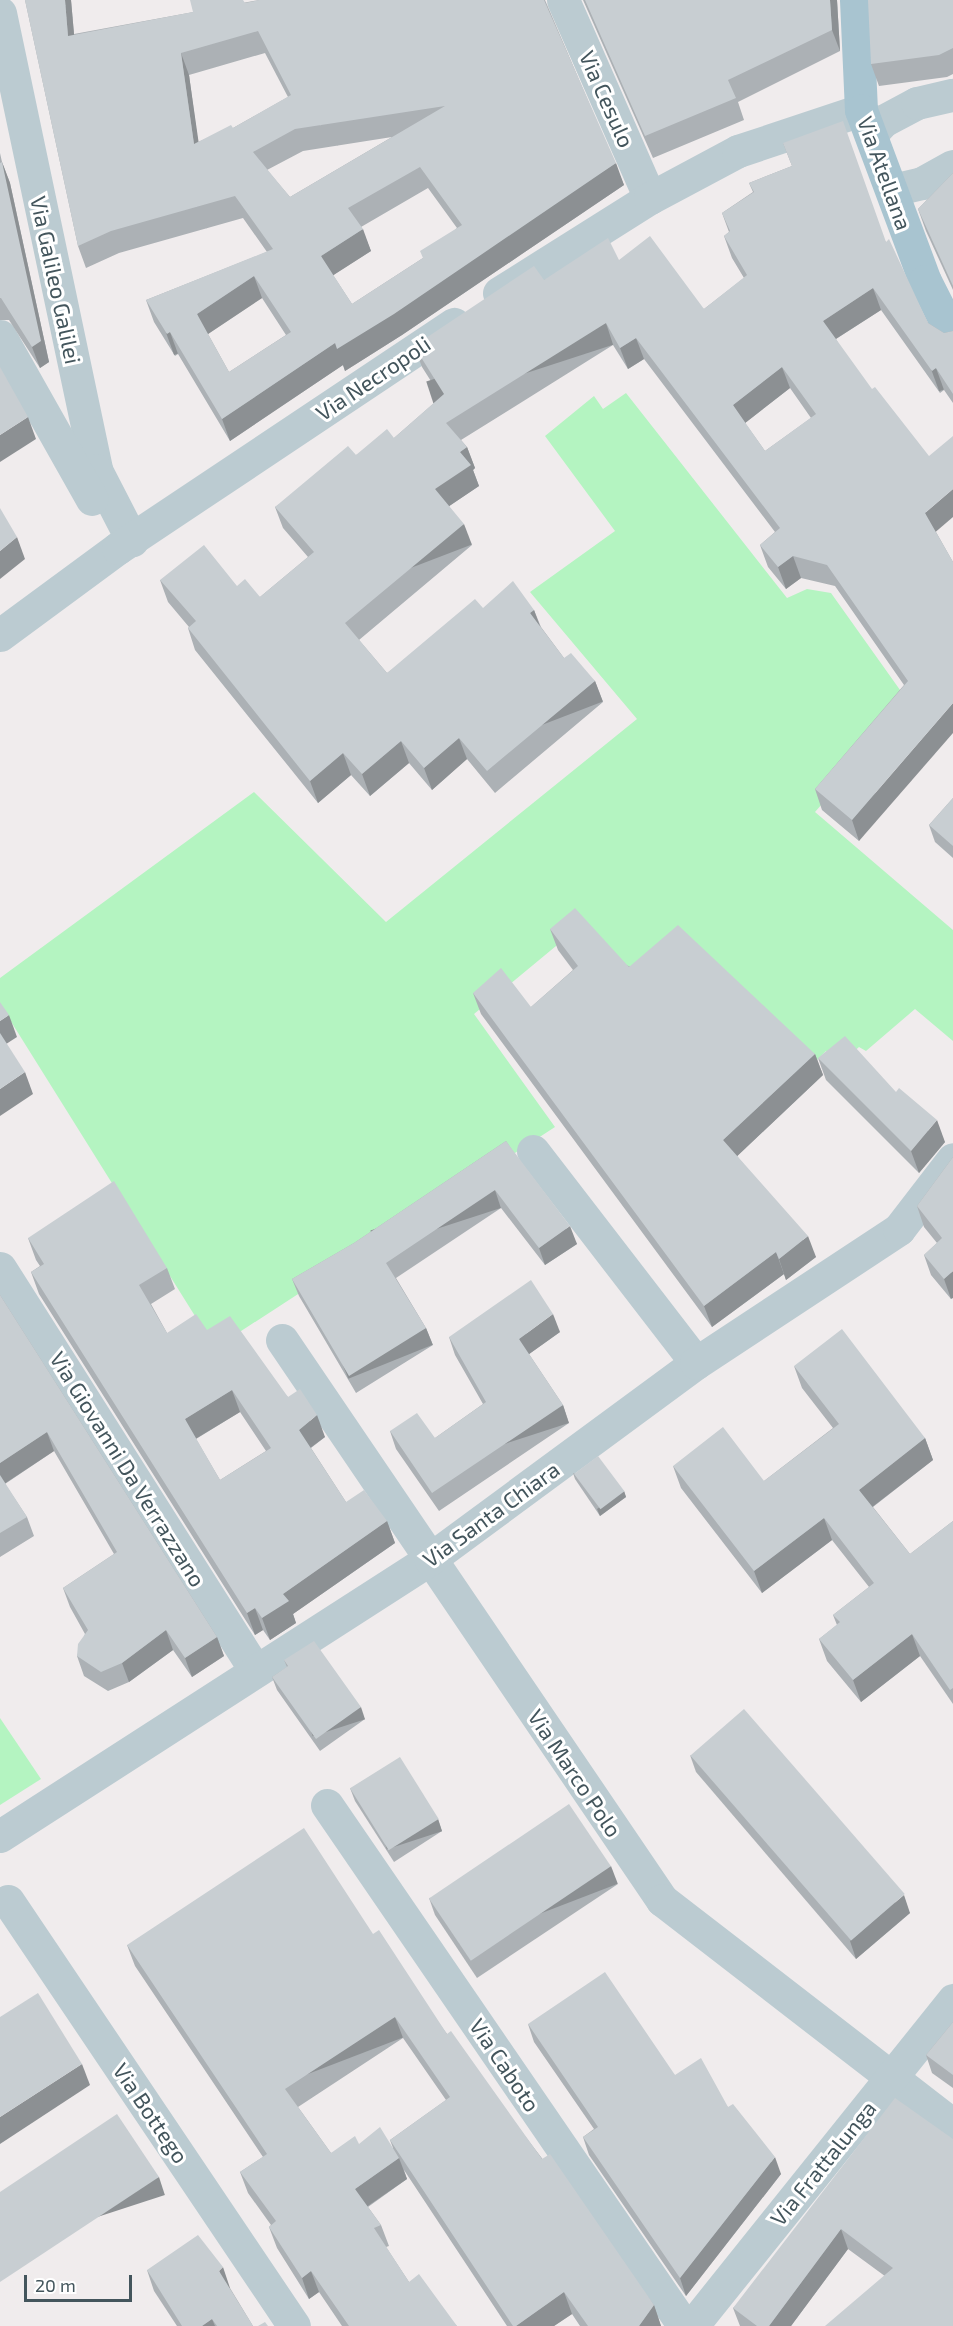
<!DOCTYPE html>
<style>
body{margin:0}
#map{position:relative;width:953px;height:2326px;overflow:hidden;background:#f0eced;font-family:"Exo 2",sans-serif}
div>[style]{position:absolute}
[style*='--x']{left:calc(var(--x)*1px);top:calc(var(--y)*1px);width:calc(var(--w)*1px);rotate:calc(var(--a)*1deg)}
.green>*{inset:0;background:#b4f4c1}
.minor>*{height:33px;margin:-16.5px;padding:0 16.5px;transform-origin:16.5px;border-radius:16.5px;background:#bbcbd1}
.major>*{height:33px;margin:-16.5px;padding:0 16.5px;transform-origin:16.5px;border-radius:16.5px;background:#a8c4d0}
.wall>*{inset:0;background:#acb1b5}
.shaded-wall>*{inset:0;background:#8c9093;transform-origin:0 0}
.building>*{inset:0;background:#c8ced2;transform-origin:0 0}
span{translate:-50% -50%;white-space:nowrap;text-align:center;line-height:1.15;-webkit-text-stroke:6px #fff;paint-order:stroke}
.street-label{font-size:22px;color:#43555c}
.scale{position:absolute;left:24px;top:2275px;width:108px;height:27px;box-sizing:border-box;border:3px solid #43555c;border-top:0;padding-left:8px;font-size:18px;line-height:21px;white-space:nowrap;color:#43555c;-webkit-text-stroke:4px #fff;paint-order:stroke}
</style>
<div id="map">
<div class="green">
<i style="clip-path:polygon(626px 393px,787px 598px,807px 589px,831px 593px,910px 704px,815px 812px,953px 930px,953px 1041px,915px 1009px,866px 1051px,859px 1047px,839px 1065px,826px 1051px,815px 1062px,637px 980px,585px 922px,474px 1014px,555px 1127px,215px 1348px,0 1004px,0 978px,254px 792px,386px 922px,637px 719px,530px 592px,615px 531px,545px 436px,594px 396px,603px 409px)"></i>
<i style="clip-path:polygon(0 1718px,41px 1779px,0 1805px)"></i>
</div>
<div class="minor">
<i style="--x:563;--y:0;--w:216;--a:66.3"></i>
<i style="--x:0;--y:13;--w:467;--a:78.1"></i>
<i style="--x:96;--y:470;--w:79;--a:62.8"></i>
<i style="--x:871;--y:134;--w:18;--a:-47"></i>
<i style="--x:883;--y:121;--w:38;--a:-28"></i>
<i style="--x:917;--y:103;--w:37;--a:-13"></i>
<i style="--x:892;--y:190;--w:31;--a:-13"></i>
<i style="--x:922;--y:183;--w:35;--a:-29"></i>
<i style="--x:499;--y:293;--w:178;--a:-32.2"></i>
<i style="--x:650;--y:198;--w:100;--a:-28.1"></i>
<i style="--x:738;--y:151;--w:130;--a:-18.4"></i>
<i style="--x:0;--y:336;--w:187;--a:60.6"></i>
<i style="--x:0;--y:635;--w:147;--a:-36.4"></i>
<i style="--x:118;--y:548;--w:404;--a:-33.7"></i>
<i style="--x:533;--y:1151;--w:267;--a:52.4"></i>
<i style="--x:0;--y:1268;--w:476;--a:57.6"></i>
<i style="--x:282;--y:1340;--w:677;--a:55.84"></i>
<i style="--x:662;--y:1900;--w:368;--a:37.7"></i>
<i style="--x:327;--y:1805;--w:632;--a:55.58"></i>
<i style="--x:0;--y:1836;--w:511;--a:-32.79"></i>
<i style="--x:430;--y:1559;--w:330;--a:-36.4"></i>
<i style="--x:696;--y:1363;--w:243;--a:-33.4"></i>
<i style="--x:899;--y:1229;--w:88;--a:-52.4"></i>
<i style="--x:8;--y:1901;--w:512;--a:56.06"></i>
<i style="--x:692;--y:2326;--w:418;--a:-51.3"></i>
</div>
<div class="major">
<i style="--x:856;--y:0;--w:110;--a:87.4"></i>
<i style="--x:861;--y:110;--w:183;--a:69.5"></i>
<i style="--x:925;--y:281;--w:62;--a:63"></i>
</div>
<div class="wall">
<i style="clip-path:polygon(evenodd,25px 0,71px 0,74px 34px,259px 0,545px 0,624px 185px,402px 335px,345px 371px,343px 365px,230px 441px,178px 354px,175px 356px,154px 322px,146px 300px,267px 252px,243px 218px,119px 253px,86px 268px,78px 246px,25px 0,265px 53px,288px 97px,233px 128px,198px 142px,189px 75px,265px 53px,25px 0,392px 137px,290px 197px,267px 170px,303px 151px,392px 137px,25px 0,428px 188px,457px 228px,423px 258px,352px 304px,333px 275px,371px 251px,361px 227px,428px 188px,25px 0,262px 298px,286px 335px,229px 372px,208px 334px,262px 298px)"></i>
<i style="clip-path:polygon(583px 0,837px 0,840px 51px,738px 102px,744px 120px,653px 158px)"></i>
<i style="clip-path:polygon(953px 0,953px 74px,947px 77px,879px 86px,871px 64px)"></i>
<i style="clip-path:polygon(evenodd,783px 143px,886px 242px,928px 323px,944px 333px,953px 331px,953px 403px,944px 390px,940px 393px,881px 310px,836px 339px,936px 532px,953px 562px,859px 841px,822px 810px,815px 789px,904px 685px,835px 586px,801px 578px,786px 589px,768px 567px,760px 545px,775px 532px,644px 359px,628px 369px,613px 345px,461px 440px,467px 447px,475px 468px,473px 470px,479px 486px,449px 506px,472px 545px,359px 640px,387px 673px,483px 608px,534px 610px,541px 627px,564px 658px,595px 681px,603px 702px,495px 793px,467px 759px,432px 790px,409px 763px,370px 796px,351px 775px,318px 803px,195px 650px,188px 628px,189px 627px,168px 602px,160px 580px,237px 586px,260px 597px,308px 557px,283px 528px,275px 507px,356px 455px,394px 438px,441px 397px,422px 367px,414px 346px,544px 280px,619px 260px,704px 309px,744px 278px,732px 258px,724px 236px,729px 232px,722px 213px,753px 192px,749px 183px,792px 166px,783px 143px,790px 388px,811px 418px,765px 451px,745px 423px,790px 388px)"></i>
<i style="clip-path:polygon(0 153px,2px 162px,10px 183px,49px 362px,40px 368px,9px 320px,0 320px)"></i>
<i style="clip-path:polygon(953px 173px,953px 290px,926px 231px,918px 209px)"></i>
<i style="clip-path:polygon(953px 798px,953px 858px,935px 842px,929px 825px)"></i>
<i style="clip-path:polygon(550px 929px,815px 1054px,823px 1075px,737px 1156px,816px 1257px,786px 1280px,784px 1274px,712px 1327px,481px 1014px,473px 993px,531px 1007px,573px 970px,558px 950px)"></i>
<i style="clip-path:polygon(818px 1058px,945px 1142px,919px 1173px,826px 1080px)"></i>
<i style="clip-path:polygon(506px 1141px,577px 1244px,545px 1265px,501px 1208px,396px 1278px,426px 1328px,433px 1345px,356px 1393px,299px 1296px,292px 1279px,354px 1243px)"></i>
<i style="clip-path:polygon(953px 1157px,951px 1299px,931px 1275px,924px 1255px,937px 1243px,924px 1227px,917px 1206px)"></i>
<i style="clip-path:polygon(evenodd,28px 1238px,167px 1268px,175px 1289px,151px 1304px,167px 1333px,207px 1330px,288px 1397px,325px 1437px,311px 1448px,346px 1502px,387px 1521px,395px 1543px,293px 1614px,296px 1623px,270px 1640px,263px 1630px,255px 1635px,39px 1294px,31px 1272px,40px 1266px,36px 1260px,28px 1238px,240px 1412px,266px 1451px,220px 1480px,196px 1439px,240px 1412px)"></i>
<i style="clip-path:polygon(0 1295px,217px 1637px,224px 1656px,192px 1677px,173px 1650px,129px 1682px,108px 1691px,84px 1676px,77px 1656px,85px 1634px,70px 1607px,63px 1588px,114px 1554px,54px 1451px,5px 1484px,27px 1517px,34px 1536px,0 1557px)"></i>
<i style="clip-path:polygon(560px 1332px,529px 1354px,563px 1405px,569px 1423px,439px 1511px,396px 1449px,390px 1431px,435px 1438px,483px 1404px,455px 1355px,449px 1337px)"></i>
<i style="clip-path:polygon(794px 1366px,925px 1438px,933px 1460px,873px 1507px,910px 1554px,953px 1521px,953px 1704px,920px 1656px,861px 1702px,827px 1661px,819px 1639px,837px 1625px,833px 1615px,869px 1587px,832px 1540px,762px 1593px,681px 1488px,673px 1466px,764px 1481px,833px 1428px,802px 1388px)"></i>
<i style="clip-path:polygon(573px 1473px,624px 1491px,626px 1497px,600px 1516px,575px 1479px)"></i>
<i style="clip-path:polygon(284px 1660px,365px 1719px,320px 1751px,277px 1690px,272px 1677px,287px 1667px)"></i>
<i style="clip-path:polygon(690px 1755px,910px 1913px,856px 1959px,696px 1772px)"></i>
<i style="clip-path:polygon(350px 1788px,438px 1819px,442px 1831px,394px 1862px,355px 1801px)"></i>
<i style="clip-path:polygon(618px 1884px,477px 1978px,435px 1915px,429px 1898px)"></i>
<i style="clip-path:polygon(evenodd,373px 1934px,447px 2034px,654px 2305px,661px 2326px,580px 2326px,572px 2314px,554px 2326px,507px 2326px,404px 2170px,407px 2179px,368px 2207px,381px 2225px,389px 2246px,386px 2247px,409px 2282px,457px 2326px,342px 2326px,319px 2292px,309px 2299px,277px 2248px,269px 2227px,271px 2225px,248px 2193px,240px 2172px,263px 2157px,135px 1966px,127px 1945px,373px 1934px,403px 2038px,446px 2100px,390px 2140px,393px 2148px,359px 2144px,331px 2153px,298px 2107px,403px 2038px)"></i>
<i style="clip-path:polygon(953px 2022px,953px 2088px,932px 2073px,926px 2055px)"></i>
<i style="clip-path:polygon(528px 2024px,675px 2075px,728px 2107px,781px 2174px,686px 2296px,589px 2155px,583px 2137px,594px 2129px,534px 2042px)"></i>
<i style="clip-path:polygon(953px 2139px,953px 2326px,848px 2249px,791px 2326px,740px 2326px,733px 2308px)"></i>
<i style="clip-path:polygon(147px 2270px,230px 2288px,253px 2326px,177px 2326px,154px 2291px)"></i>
</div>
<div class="shaded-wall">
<i style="clip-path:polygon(65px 0,71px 0,76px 57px,68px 36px)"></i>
<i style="clip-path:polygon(830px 0,837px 0,840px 51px,832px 30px)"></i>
<i style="clip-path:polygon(181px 53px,189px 75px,202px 166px,194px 144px)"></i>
<i style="clip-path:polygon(2px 162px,10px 183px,49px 362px,40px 368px,32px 347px)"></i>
<i style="clip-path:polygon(616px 163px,624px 185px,402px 335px,345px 371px,343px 365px,230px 441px,222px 419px,335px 343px)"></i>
<i style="clip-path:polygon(363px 229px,371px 251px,329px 278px,321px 256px)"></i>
<i style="clip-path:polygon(254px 276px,262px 298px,205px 336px,197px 314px)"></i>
<i style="clip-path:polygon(873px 288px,881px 310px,831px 342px,823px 321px)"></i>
<i style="left:606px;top:323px;width:23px;height:189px;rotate:72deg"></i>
<i style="left:170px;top:332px;width:23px;height:4px;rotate:70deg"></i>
<i style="clip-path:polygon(636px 338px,644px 359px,628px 369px,620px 348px)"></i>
<i style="clip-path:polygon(782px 367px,790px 388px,740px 427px,733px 405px)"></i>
<i style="left:936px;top:368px;width:23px;height:5px;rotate:70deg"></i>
<i style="clip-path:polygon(28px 417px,36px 439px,0 462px,0 435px)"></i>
<i style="clip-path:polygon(467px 447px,475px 468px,473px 470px,479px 486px,442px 511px,435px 489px,460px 452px)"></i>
<i style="clip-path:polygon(953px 489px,953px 517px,932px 535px,925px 513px)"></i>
<i style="left:464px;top:524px;width:22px;height:155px;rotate:69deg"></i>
<i style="clip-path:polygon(17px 537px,25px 559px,0 579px,0 551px)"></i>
<i style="clip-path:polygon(793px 556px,801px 578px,786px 589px,778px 567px)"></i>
<i style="clip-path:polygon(534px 610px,542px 632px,530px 613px)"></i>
<i style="left:595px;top:681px;width:22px;height:141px;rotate:69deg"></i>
<i style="clip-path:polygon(953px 703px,953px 733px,859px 841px,852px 820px)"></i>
<i style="clip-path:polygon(459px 738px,467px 759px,432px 790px,424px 768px)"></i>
<i style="clip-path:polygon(401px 741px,409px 763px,370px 796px,362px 774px)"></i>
<i style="clip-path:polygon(343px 753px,351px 775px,318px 803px,310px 781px)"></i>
<i style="clip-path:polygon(9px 1015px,17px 1037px,3px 1046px,0 1039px,0 1021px)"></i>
<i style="clip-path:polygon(815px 1054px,823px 1075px,731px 1162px,723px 1140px)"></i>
<i style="clip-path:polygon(25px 1072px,33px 1094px,0 1116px,0 1089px)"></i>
<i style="clip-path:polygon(937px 1120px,945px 1142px,919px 1173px,911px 1151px)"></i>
<i style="left:495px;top:1190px;width:19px;height:131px;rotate:72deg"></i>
<i style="clip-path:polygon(570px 1226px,577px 1244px,545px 1265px,539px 1248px)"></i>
<i style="clip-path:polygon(808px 1236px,816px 1257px,786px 1280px,779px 1259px)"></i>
<i style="clip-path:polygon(776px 1252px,784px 1274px,712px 1327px,704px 1306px)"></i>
<i style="clip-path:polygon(953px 1271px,953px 1298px,951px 1299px,944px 1279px)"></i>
<i style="clip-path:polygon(553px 1314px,560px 1332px,525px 1357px,519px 1339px)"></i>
<i style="left:426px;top:1328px;width:18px;height:91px;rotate:68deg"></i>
<i style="clip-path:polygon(232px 1390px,240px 1412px,192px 1441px,185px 1419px)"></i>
<i style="left:563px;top:1405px;width:19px;height:158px;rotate:72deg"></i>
<i style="clip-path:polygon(317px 1415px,325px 1437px,306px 1451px,299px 1430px)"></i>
<i style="clip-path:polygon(47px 1432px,54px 1451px,1px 1486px,0 1482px,0 1463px)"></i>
<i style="clip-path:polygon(925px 1438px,933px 1460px,867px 1511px,859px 1490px)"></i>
<i style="clip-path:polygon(624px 1491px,626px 1497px,600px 1516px,597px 1509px)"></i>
<i style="clip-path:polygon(824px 1518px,832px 1540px,762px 1593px,754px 1571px)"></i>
<i style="clip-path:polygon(387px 1521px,395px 1543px,293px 1614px,296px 1623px,270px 1640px,262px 1618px,283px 1594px)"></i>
<i style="clip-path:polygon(255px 1608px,263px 1630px,255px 1635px,247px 1613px)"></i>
<i style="clip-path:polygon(166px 1630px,173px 1650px,129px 1682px,122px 1663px)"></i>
<i style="clip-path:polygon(912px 1634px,920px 1656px,861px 1702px,853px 1680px)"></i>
<i style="clip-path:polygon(217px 1637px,224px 1656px,192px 1677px,185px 1658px)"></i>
<i style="left:361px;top:1707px;width:13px;height:55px;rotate:72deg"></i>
<i style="left:438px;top:1819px;width:13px;height:58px;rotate:72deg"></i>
<i style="left:611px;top:1866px;width:19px;height:169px;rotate:69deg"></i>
<i style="clip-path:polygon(904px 1895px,910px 1913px,856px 1959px,850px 1941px)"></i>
<i style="left:395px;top:2017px;width:22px;height:131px;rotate:69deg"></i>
<i style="clip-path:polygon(82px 2064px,90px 2085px,0 2144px,0 2117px)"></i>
<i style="clip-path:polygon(775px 2157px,781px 2174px,686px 2296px,680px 2278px)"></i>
<i style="clip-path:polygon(399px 2158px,407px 2179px,362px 2210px,355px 2189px)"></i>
<i style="left:159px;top:2177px;width:19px;height:191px;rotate:72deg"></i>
<i style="clip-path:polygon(841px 2229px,848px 2249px,791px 2326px,769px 2326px)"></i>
<i style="clip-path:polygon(223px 2267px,230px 2288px,226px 2291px,219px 2271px)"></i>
<i style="clip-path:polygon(311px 2271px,319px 2292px,309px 2299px,302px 2278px)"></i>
<i style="clip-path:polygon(564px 2292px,572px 2314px,554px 2326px,516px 2326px)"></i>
<i style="clip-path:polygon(654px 2305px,661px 2326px,639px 2326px)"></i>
<i style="clip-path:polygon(212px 2319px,215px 2326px,202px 2326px)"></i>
</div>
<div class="building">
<i style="clip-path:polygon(evenodd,25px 0,65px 0,68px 36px,193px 12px,190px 0,243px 0,245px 3px,259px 0,544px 0,616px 163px,394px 314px,337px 349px,335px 343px,222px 419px,170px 332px,167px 334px,146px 300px,273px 249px,235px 196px,111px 231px,78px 246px,25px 0,258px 31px,291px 95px,233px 128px,231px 125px,194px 144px,181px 53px,258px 31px,25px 0,445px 106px,290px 197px,253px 152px,295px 129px,445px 106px,25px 0,420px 167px,462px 225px,420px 251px,423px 258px,352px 304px,321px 256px,363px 229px,348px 208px,420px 167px,25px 0,254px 276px,291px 332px,229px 372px,197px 314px,254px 276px)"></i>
<i style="clip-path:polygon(585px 0,830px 0,832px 30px,728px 80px,736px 98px,645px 136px)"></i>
<i style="clip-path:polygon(868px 0,953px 0,953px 48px,939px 55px,871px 64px)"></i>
<i style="clip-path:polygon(evenodd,843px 121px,886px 242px,889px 239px,928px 323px,944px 333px,953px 331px,953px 394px,936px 368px,932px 371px,873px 288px,823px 321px,872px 389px,875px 387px,929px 456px,953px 436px,953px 489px,925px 513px,953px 562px,953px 703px,852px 820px,815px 789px,908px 681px,827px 565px,793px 556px,778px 567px,760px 545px,780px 528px,636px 338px,620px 348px,606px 323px,446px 423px,467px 447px,460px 452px,471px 465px,435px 489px,464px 524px,345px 623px,387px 673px,475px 599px,483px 608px,513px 581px,534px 610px,530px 613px,564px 658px,571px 653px,595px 681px,487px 771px,459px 738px,424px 768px,401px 741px,362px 774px,343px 753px,310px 781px,188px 628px,196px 621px,160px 580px,204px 545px,237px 586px,245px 579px,260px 597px,314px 552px,275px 507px,348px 446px,356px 455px,387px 429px,394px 438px,444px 394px,414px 346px,534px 266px,544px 280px,608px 238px,619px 260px,650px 236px,704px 309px,747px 275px,724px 236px,730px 231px,722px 213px,754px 192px,749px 183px,792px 166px,783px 143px,843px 121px,782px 367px,816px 414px,765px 451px,733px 405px,782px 367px)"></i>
<i style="clip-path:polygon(2px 162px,41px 341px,32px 347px,1px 298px,0 298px,0 163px)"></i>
<i style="clip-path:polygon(953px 173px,953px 286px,918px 209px)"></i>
<i style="clip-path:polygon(0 367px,28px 417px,0 435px)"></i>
<i style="clip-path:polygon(0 508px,17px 537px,0 551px)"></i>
<i style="clip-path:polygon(953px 798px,953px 846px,929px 825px)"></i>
<i style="clip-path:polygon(575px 908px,629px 967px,678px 925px,815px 1054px,723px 1140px,808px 1236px,779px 1259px,776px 1252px,704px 1306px,473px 993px,501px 968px,531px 1007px,578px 966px,550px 929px)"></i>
<i style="clip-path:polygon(0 1002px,9px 1015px,0 1021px)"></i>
<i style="clip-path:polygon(0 1033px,25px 1072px,0 1089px)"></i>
<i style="clip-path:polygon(845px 1036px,896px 1092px,899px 1088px,937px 1120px,911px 1151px,818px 1058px)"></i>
<i style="clip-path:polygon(506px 1141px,570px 1226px,539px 1248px,495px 1190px,386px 1263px,426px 1328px,349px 1376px,292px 1279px,354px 1243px)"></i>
<i style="clip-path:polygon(953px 1157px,953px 1271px,944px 1279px,924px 1255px,942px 1238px,917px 1206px)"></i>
<i style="clip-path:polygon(evenodd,114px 1181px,167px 1268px,139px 1285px,167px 1333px,196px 1314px,207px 1330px,230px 1316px,288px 1397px,300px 1389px,317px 1415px,299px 1430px,346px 1502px,364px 1490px,387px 1521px,283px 1594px,289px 1601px,262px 1618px,255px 1608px,247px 1613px,31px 1272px,44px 1264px,28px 1238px,114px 1181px,232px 1390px,271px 1448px,220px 1480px,185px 1419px,232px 1390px)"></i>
<i style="clip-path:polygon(531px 1280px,553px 1314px,519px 1339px,563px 1405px,432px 1493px,390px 1431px,417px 1413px,435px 1438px,486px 1402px,449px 1337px)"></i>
<i style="clip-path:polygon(0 1295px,217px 1637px,185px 1658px,166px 1630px,122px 1663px,101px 1672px,77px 1656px,78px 1644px,88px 1630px,63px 1588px,117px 1552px,47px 1432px,0 1463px)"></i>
<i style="clip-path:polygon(842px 1329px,925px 1438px,859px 1490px,910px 1554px,953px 1521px,953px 1688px,950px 1690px,912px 1634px,853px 1680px,819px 1639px,840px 1622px,833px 1615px,874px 1583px,824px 1518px,754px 1571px,673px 1466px,723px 1427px,764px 1481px,839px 1424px,794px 1366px)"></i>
<i style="left:598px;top:1456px;width:44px;height:30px;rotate:53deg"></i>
<i style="clip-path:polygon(0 1475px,27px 1517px,0 1533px)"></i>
<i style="clip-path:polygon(314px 1641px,361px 1707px,316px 1739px,272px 1677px,288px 1666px,284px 1660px)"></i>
<i style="left:744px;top:1709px;width:245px;height:71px;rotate:49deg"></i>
<i style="left:400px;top:1757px;width:73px;height:59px;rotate:58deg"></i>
<i style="left:569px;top:1804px;width:75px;height:169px;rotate:56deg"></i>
<i style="clip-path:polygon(304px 1828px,373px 1934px,379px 1930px,447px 2034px,451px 2031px,542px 2159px,550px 2154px,654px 2305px,639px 2326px,588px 2326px,564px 2292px,516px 2326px,513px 2326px,390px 2140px,450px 2097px,395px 2017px,285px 2089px,331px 2153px,355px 2136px,359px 2144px,380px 2127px,399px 2158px,355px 2189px,381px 2225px,374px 2228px,409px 2282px,419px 2274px,457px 2326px,349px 2326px,311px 2271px,302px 2278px,269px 2227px,276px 2221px,240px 2172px,267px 2154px,127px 1945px)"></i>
<i style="clip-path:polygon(605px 1972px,675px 2075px,701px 2058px,728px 2107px,733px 2104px,775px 2157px,680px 2278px,583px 2137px,598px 2127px,528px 2024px)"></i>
<i style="clip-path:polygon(38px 1993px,82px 2064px,0 2117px,0 2017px)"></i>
<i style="clip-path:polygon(953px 2022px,953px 2075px,926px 2055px)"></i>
<i style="clip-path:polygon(895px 2098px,953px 2139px,953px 2326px,825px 2326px,893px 2268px,841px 2229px,769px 2326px,757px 2326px,733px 2308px)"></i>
<i style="clip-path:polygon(117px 2114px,159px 2177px,0 2282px,0 2192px)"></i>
<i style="clip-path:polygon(198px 2235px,223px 2267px,219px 2271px,253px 2326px,217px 2326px,212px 2319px,202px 2326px,182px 2326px,147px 2270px)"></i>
<i style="clip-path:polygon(265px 2322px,268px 2326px,258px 2326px)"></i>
</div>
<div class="street-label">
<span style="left:607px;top:99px;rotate:66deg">Via Cesulo</span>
<span style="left:885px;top:173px;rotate:70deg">Via Atellana</span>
<span style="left:56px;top:280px;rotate:78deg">Via Galileo Galilei</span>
<span style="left:373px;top:378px;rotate:-34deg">Via Necropoli</span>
<span style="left:128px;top:1469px;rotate:58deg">Via Giovanni Da Verrazzano</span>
<span style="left:491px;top:1514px;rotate:-36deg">Via Santa Chiara</span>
<span style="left:575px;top:1773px;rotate:56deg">Via Marco Polo</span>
<span style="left:505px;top:2065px;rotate:56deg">Via Caboto</span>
<span style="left:151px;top:2113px;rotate:56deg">Via Bottego</span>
<span style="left:823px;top:2163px;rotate:-51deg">Via Frattalunga</span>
</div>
<div class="scale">20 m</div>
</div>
